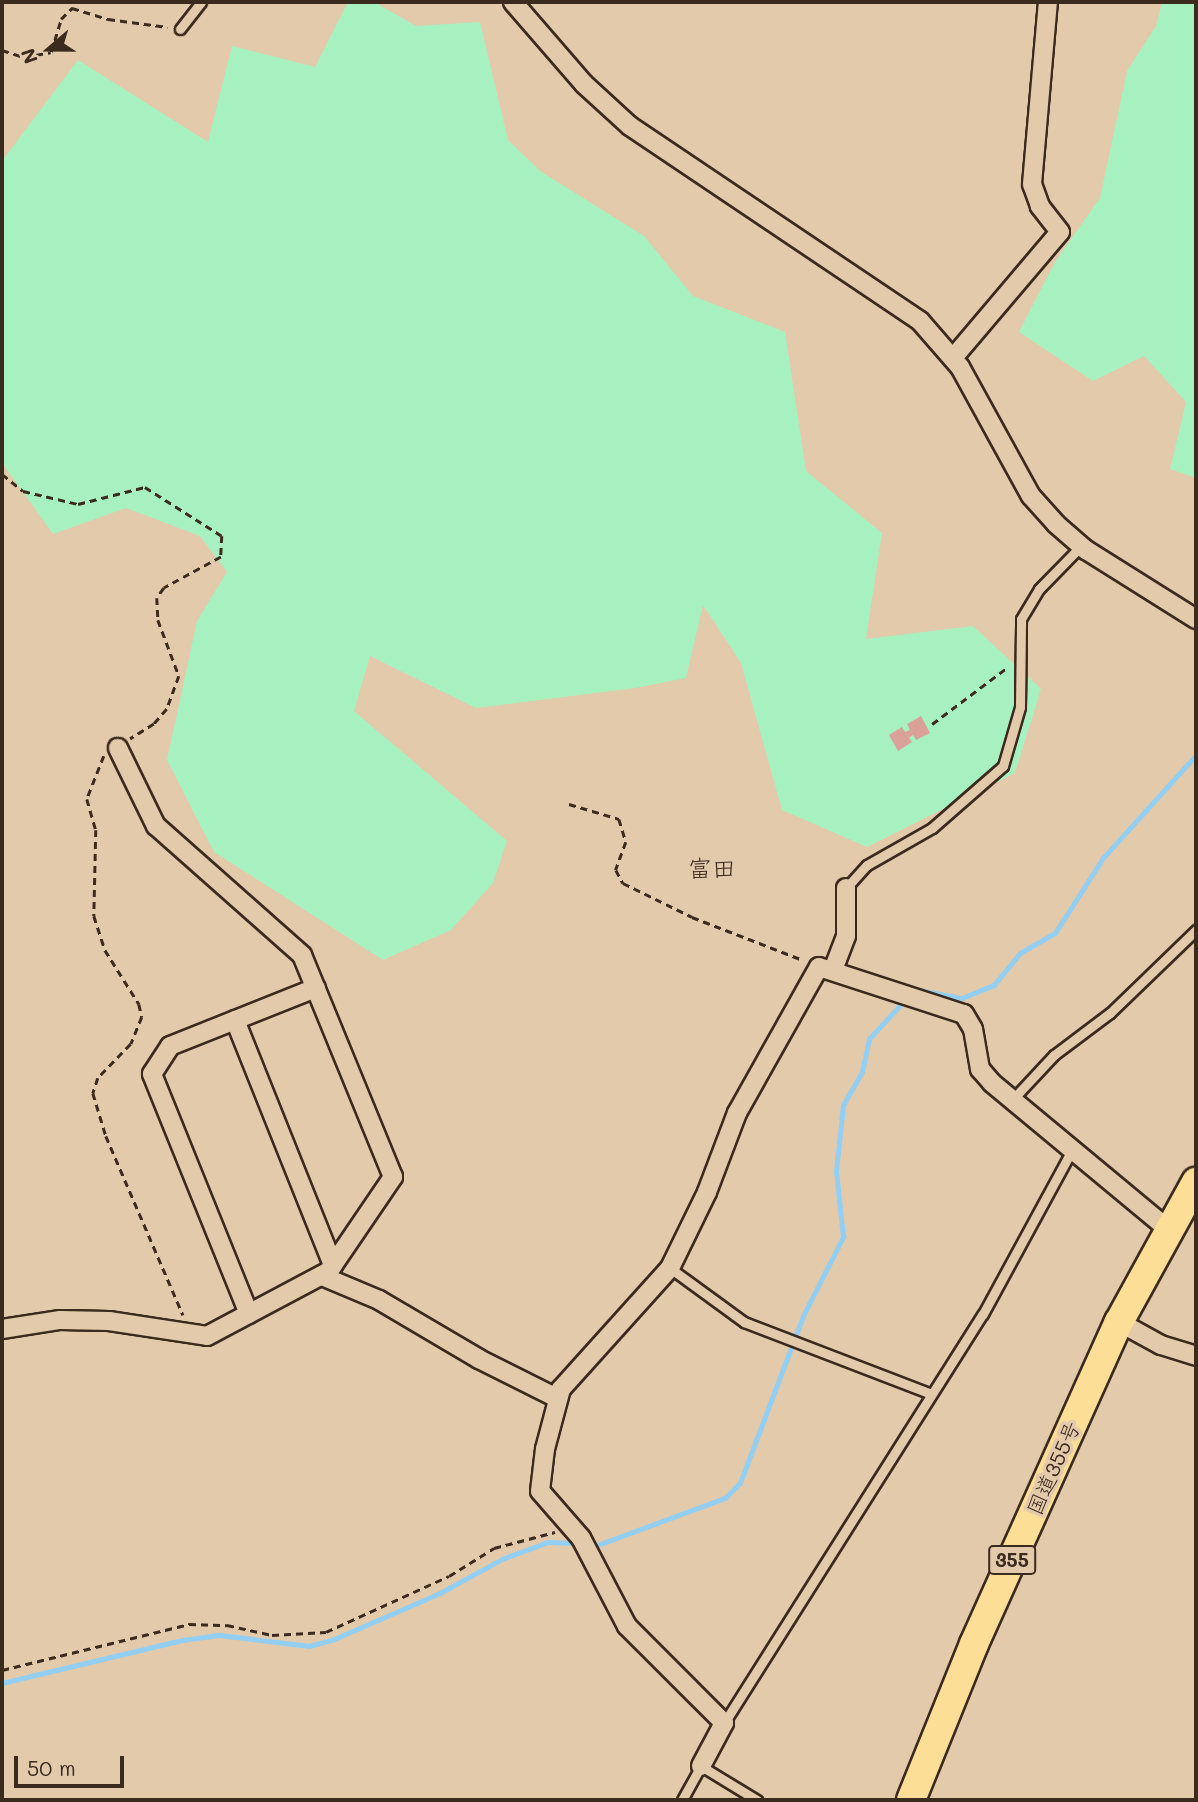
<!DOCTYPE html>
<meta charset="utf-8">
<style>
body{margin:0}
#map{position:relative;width:1198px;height:1802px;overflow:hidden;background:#e2caab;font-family:Mali,"Klee One",sans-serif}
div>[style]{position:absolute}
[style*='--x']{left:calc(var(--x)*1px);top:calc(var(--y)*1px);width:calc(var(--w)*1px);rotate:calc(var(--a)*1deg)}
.green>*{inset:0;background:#a7f1c0}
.stream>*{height:4.5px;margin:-2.25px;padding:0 2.25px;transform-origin:2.25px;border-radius:2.25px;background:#93cff3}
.building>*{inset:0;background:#daa198}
.path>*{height:2.5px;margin-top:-1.25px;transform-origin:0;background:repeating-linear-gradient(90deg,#3b2a1e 0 7px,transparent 0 12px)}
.roads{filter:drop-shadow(2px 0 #3b2a1e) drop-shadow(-2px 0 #3b2a1e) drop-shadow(0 2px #3b2a1e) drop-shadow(0 -2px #3b2a1e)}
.service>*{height:9px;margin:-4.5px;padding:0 4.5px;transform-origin:4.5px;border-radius:4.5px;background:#e2caab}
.minor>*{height:18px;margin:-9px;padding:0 9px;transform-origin:9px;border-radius:9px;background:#e2caab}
.trunk>*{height:28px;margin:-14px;padding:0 14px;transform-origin:14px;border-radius:14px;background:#fcde96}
span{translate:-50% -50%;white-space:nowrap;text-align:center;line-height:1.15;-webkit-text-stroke:7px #e2caab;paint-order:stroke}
.shield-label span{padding:2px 5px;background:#e2caab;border:2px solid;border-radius:5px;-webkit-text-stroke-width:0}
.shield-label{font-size:19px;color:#3b2a1e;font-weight:700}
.street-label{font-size:21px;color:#3b2a1e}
.quarter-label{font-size:24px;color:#3b2a1e}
.frame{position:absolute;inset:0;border:4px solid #3b2a1e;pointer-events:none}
.north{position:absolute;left:14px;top:14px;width:70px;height:70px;-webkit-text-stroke:5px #e2caab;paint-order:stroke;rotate:250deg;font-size:19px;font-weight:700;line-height:28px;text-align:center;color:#3b2a1e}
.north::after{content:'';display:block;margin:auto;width:24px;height:32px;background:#3b2a1e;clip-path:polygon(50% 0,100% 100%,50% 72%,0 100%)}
.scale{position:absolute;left:14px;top:1756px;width:110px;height:32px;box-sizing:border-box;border:4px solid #3b2a1e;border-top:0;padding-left:9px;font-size:21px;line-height:24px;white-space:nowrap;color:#3b2a1e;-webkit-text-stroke:5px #e2caab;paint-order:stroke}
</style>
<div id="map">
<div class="green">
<i style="clip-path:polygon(348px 2px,374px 2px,416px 26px,480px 22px,508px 140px,540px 171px,644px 236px,693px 296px,785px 332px,806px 471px,882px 533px,866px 639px,973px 626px,1041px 689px,1015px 773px,867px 847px,782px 810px,741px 663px,703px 605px,686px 678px,635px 688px,476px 708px,370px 656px,354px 711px,507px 841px,493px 883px,451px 930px,383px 960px,214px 852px,167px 760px,197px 621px,227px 572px,200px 536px,126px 508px,53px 534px,2px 463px,2px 161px,78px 60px,208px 142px,232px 46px,315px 67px)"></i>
<i style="clip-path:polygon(1162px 2px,1196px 2px,1196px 478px,1170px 469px,1186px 402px,1144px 356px,1093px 381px,1019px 332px,1055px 262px,1100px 198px,1127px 71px,1156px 26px)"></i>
</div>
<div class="stream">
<i style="--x:919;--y:990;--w:44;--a:10.5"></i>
<i style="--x:962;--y:998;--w:35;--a:-22"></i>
<i style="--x:994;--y:985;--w:41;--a:-50.9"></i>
<i style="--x:1020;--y:953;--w:40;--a:-29.7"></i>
<i style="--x:1055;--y:933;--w:89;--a:-57.4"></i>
<i style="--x:1103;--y:858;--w:139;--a:-47.9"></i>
<i style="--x:595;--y:1546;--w:139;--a:-20.3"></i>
<i style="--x:725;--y:1498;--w:21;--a:-45"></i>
<i style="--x:740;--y:1483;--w:178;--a:-69.3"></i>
<i style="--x:803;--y:1316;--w:89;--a:-63.1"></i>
<i style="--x:843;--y:1237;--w:66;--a:-96.1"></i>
<i style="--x:836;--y:1171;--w:66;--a:-83.9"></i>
<i style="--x:843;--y:1105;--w:38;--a:-60"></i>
<i style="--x:862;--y:1072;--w:34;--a:-78"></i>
<i style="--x:869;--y:1039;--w:52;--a:-47.4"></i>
<i style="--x:2;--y:1683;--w:186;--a:-13.4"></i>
<i style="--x:183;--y:1640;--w:37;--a:-8"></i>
<i style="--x:220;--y:1635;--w:90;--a:7"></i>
<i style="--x:309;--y:1646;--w:24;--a:-15"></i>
<i style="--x:332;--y:1640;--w:118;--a:-23.5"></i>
<i style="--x:440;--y:1593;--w:71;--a:-28.7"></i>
<i style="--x:502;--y:1559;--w:49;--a:-20.3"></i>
<i style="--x:548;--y:1542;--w:25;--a:2"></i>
</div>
<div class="building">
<i style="clip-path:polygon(921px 716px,930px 733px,916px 740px,913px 735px,909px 738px,912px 742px,898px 751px,889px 735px,902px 727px,905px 732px,910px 730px,907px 724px)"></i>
</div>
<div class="path">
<i style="--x:2;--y:50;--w:23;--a:18"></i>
<i style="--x:24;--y:57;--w:27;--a:-10"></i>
<i style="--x:51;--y:52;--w:34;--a:-73"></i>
<i style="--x:61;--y:19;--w:16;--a:-45"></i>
<i style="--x:72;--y:8;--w:38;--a:17"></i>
<i style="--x:108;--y:19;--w:60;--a:7.7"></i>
<i style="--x:2;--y:474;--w:27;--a:39"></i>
<i style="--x:23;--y:491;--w:57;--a:13.3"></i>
<i style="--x:78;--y:504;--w:69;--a:-14.2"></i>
<i style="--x:145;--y:487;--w:91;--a:32.5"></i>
<i style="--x:222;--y:536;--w:21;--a:93"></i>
<i style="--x:221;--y:557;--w:65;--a:151.5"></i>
<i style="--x:164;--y:588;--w:12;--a:125"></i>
<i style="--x:157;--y:598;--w:22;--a:87"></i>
<i style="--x:158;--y:620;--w:60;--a:69.4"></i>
<i style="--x:179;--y:676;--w:35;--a:110"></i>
<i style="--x:167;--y:709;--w:20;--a:131"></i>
<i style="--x:154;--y:724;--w:28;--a:148"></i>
<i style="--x:932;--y:724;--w:95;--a:-36.9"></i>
<i style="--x:104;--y:756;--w:46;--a:111.6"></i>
<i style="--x:87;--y:799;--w:32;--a:74"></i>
<i style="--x:96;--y:830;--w:86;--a:91.3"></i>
<i style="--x:94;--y:916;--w:36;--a:72"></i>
<i style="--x:105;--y:950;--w:64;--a:57.8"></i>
<i style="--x:139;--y:1004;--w:13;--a:77"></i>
<i style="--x:142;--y:1017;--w:29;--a:112"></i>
<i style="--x:131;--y:1044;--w:47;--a:134.1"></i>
<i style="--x:98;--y:1078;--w:16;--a:108"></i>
<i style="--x:93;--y:1093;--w:45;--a:73.2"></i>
<i style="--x:106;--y:1136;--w:195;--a:66.7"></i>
<i style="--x:569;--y:804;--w:52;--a:16.7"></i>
<i style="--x:619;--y:819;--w:24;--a:73"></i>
<i style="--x:626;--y:842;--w:30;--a:110"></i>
<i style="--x:616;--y:870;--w:15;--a:62"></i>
<i style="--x:623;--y:883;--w:77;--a:26.2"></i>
<i style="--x:692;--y:917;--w:119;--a:21.2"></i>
<i style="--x:2;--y:1670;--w:193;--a:-13.8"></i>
<i style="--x:189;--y:1624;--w:38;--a:2"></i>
<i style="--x:227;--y:1625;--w:46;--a:12.5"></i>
<i style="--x:272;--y:1635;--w:54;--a:-3.2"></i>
<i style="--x:326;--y:1632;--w:135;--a:-24.5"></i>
<i style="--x:449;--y:1576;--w:53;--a:-31.9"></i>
<i style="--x:494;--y:1548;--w:63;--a:-14.7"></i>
</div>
<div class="roads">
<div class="service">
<i style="--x:180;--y:29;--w:34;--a:-52"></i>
<i style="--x:846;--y:888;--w:31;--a:-48"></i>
<i style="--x:867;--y:865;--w:75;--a:-29.6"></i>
<i style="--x:932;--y:828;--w:94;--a:-41.1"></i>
<i style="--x:1003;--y:766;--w:61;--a:-73.9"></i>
<i style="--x:1020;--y:707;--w:88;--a:-89.3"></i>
<i style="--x:1021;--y:619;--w:35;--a:-59"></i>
<i style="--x:1039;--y:589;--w:60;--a:-45.7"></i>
<i style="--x:1012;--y:1100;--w:62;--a:-47"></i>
<i style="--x:1054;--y:1055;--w:70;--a:-36.9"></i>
<i style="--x:1110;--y:1013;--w:120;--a:-44"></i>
<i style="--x:670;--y:1268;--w:92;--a:36.1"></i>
<i style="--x:744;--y:1322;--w:198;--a:21"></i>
<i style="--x:724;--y:1723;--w:484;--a:-57.7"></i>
<i style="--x:983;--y:1314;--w:187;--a:-61.5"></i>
<i style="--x:682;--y:1800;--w:39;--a:-61"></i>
<i style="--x:701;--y:1766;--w:66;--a:31.3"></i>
</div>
<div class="minor">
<i style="--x:513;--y:2;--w:108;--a:49.1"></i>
<i style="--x:584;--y:84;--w:62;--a:42.4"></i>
<i style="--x:630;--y:126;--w:349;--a:33.9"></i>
<i style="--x:920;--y:321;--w:61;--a:49"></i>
<i style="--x:960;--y:367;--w:147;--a:61.2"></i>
<i style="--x:1031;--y:496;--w:38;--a:48"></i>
<i style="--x:1056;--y:524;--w:40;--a:41"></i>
<i style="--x:1086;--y:550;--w:130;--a:32.1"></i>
<i style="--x:953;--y:358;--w:165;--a:-49.7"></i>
<i style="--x:1060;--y:232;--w:33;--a:-128"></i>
<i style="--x:1040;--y:206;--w:23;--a:-110"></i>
<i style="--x:1032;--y:184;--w:183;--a:-85"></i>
<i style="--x:833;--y:970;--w:36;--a:-69"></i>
<i style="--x:846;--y:936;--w:48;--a:-90"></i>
<i style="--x:235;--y:1020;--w:264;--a:68.2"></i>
<i style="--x:322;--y:1276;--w:62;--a:22.8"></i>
<i style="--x:379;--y:1300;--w:116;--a:30.5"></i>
<i style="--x:479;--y:1359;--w:87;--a:26.6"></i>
<i style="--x:249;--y:1314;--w:259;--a:-112"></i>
<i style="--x:152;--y:1074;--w:33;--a:-57"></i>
<i style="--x:170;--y:1046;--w:157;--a:-21.7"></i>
<i style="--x:1119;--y:1322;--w:48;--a:28.7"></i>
<i style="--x:1161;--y:1345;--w:37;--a:17"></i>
<i style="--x:2;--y:1329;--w:59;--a:-8.8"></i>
<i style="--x:60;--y:1320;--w:49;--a:1.2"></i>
<i style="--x:109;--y:1321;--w:99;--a:8.7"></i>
<i style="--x:207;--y:1336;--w:138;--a:-28"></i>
<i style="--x:329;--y:1271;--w:114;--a:-55.8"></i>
<i style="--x:393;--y:1177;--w:240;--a:-112.3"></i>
<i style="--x:302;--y:955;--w:195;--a:-138.5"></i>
<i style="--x:156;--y:826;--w:87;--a:-116"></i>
<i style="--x:701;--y:1766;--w:49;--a:-61.9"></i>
<i style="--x:724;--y:1723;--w:137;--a:-135"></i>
<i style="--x:627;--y:1626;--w:99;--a:-117.6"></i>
<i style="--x:581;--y:1538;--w:62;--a:-131.1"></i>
<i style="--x:540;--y:1491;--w:42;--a:-83.2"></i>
<i style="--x:545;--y:1449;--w:62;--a:-75.1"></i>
<i style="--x:561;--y:1389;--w:163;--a:-48"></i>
<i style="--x:670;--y:1268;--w:85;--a:-64"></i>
<i style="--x:707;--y:1192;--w:85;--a:-69.2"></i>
<i style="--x:737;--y:1113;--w:167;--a:-60.7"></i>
<i style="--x:819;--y:967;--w:152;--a:18"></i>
<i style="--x:964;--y:1014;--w:17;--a:59"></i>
<i style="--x:973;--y:1029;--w:41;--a:80.1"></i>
<i style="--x:980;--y:1069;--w:18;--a:49"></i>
<i style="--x:992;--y:1083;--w:229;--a:39.7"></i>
</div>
<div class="trunk">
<i style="--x:911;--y:1800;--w:168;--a:-68"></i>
<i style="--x:974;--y:1644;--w:353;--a:-65.8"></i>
<i style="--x:1119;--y:1322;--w:160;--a:-61.2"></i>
</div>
</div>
<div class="shield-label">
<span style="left:1012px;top:1560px">355</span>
</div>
<div class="street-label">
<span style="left:1053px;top:1468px;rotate:-66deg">国道355号</span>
</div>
<div class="quarter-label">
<span style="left:712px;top:868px">富田</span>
</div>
<div class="frame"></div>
<div class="north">N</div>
<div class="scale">50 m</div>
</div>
